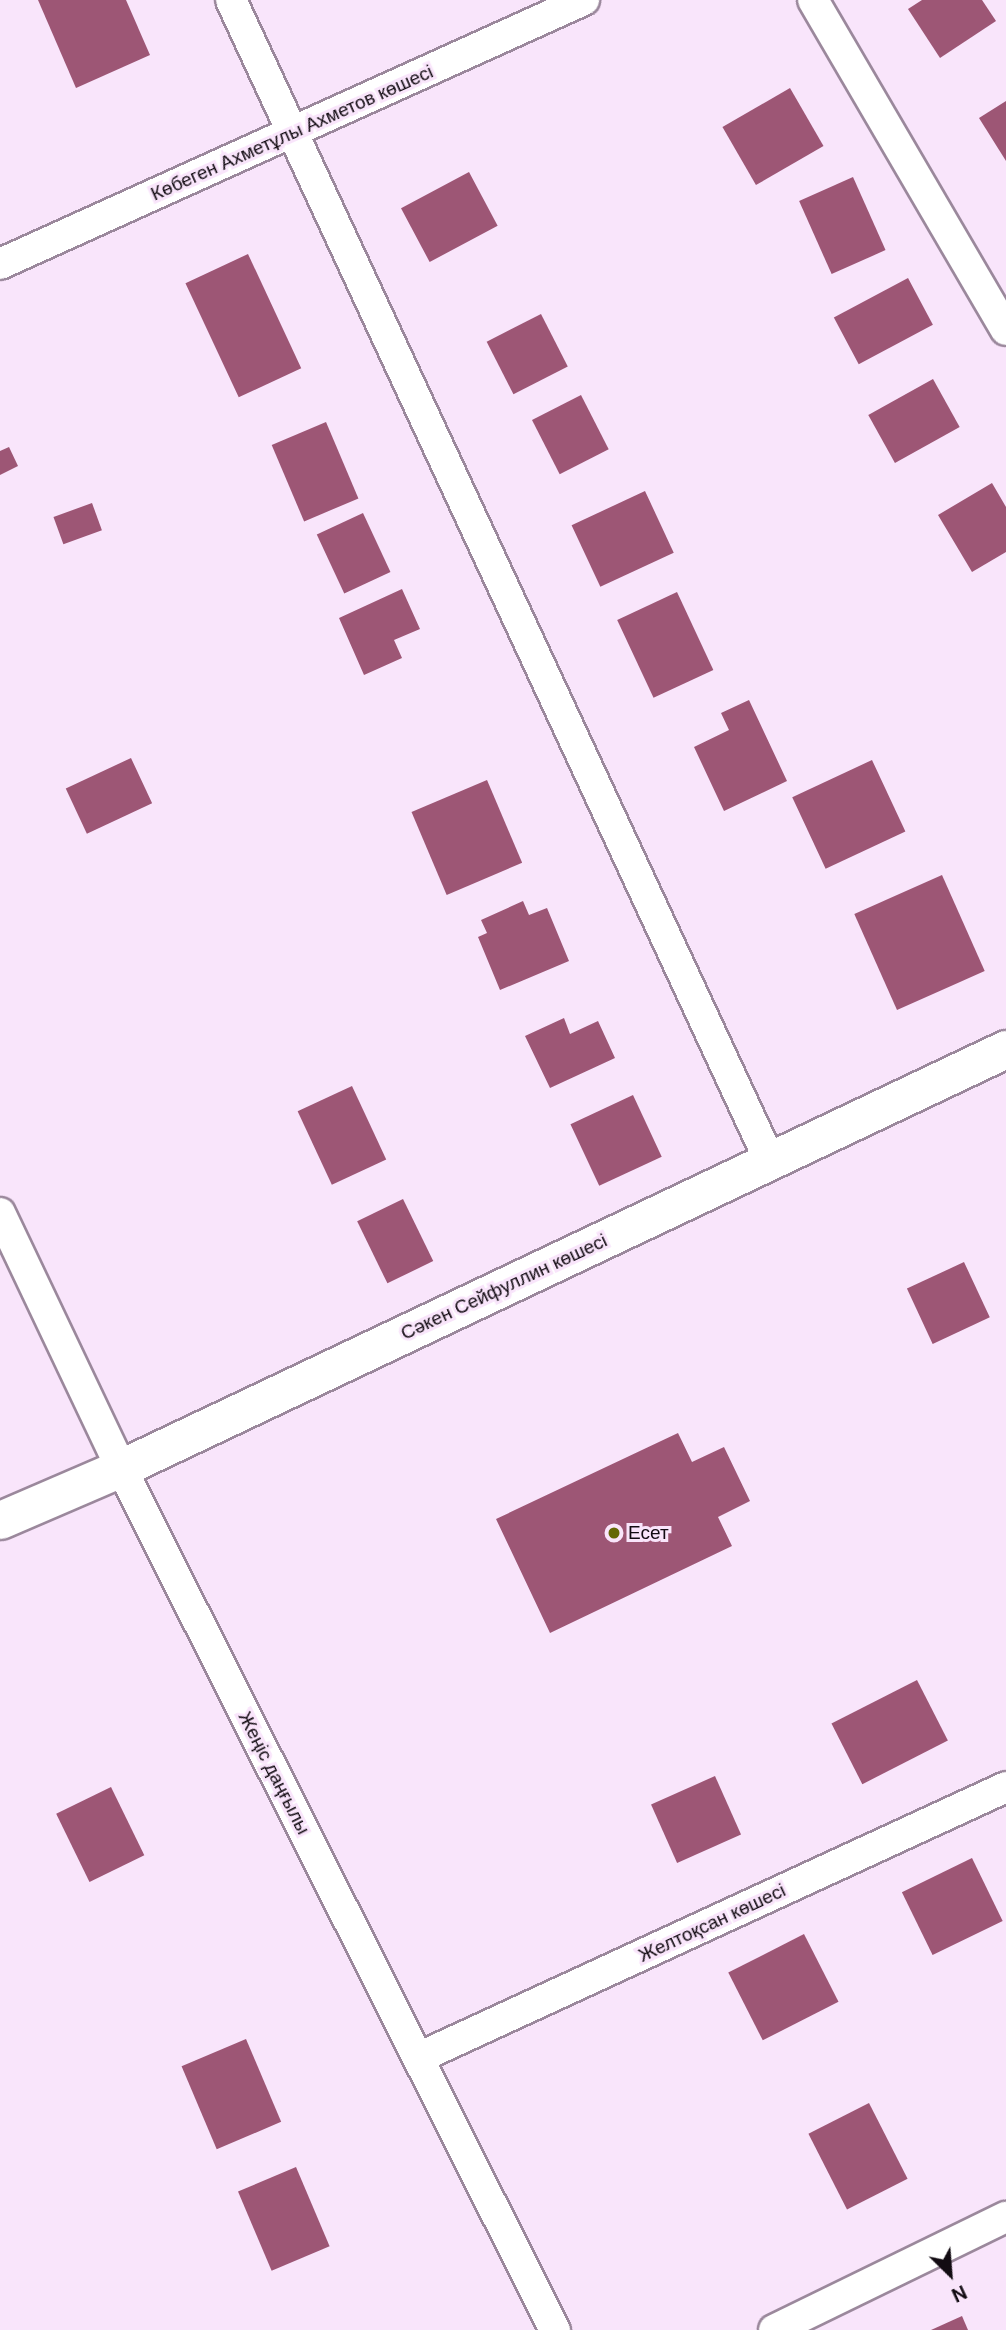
<!DOCTYPE html>
<meta charset="utf-8">
<style>
body{margin:0}
#map{position:relative;width:1006px;height:2330px;overflow:hidden;background:#f9e5fb;font-family:"DM Sans",sans-serif}
div>[style]{position:absolute}
[style*='--x']{left:calc(var(--x)*1px);top:calc(var(--y)*1px);width:calc(var(--w)*1px);rotate:calc(var(--a)*1deg)}
.building>*{inset:0;background:#9d5675;transform-origin:0 0}
.roads{filter:drop-shadow(2px 0 #9b889c) drop-shadow(-2px 0 #9b889c) drop-shadow(0 2px #9b889c) drop-shadow(0 -2px #9b889c)}
.minor>*{height:30px;margin:-15px;padding:0 15px;transform-origin:15px;border-radius:15px;background:#fff}
.tertiary>*{height:37px;margin:-18.5px;padding:0 18.5px;transform-origin:18.5px;border-radius:18.5px;background:#fff}
.dots>*{width:19px;height:19px;translate:-50% -50%;box-sizing:border-box;border:4px solid #f9e5fb;border-radius:50%}
span{translate:-50% -50%;white-space:nowrap;text-align:center;line-height:1.15;-webkit-text-stroke:6px #f9e5fb;paint-order:stroke}
.street-label{font-size:19px;color:#120b12}
.poi-label{font-size:19px;color:#120b12}
.left{translate:0 -50%;text-align:left}
.north{position:absolute;left:915px;top:2239px;width:70px;height:70px;-webkit-text-stroke:5px #f9e5fb;paint-order:stroke;rotate:155deg;font-size:19px;font-weight:700;line-height:28px;text-align:center;color:#120b12}
.north::after{content:'';display:block;margin:auto;width:24px;height:32px;background:#120b12;clip-path:polygon(50% 0,100% 100%,50% 72%,0 100%)}
</style>
<div id="map">
<div class="building">
<i style="clip-path:polygon(38px 0,126px 0,150px 55px,76px 88px)"></i>
<i style="clip-path:polygon(922px 0,982px 0,996px 21px,940px 58px,908px 9px)"></i>
<i style="left:790px;top:88px;width:67px;height:78px;rotate:60deg"></i>
<i style="clip-path:polygon(1006px 101px,1006px 161px,979px 118px)"></i>
<i style="left:469px;top:172px;width:61px;height:77px;rotate:62deg"></i>
<i style="left:853px;top:177px;width:80px;height:59px;rotate:66deg"></i>
<i style="left:248px;top:254px;width:126px;height:69px;rotate:65deg"></i>
<i style="left:908px;top:278px;width:53px;height:84px;rotate:62deg"></i>
<i style="left:541px;top:314px;width:59px;height:61px;rotate:63deg"></i>
<i style="left:933px;top:379px;width:55px;height:74px;rotate:61deg"></i>
<i style="left:581px;top:395px;width:61px;height:55px;rotate:63deg"></i>
<i style="left:326px;top:422px;width:83px;height:59px;rotate:67deg"></i>
<i style="clip-path:polygon(9px 447px,18px 466px,0 475px,0 451px)"></i>
<i style="clip-path:polygon(992px 483px,1006px 507px,1006px 552px,972px 572px,938px 515px)"></i>
<i style="left:645px;top:491px;width:68px;height:81px;rotate:65deg"></i>
<i style="left:92px;top:503px;width:29px;height:41px;rotate:70deg"></i>
<i style="left:363px;top:513px;width:65px;height:51px;rotate:65deg"></i>
<i style="clip-path:polygon(402px 589px,420px 629px,394px 640px,402px 658px,364px 675px,339px 618px)"></i>
<i style="left:677px;top:592px;width:86px;height:66px;rotate:65deg"></i>
<i style="clip-path:polygon(749px 700px,787px 781px,724px 811px,694px 747px,729px 730px,721px 713px)"></i>
<i style="left:131px;top:758px;width:50px;height:72px;rotate:65deg"></i>
<i style="left:872px;top:760px;width:79px;height:88px;rotate:65deg"></i>
<i style="left:487px;top:780px;width:90px;height:82px;rotate:67deg"></i>
<i style="left:942px;top:875px;width:105px;height:96px;rotate:66deg"></i>
<i style="clip-path:polygon(523px 901px,529px 915px,547px 908px,569px 961px,500px 990px,478px 937px,487px 933px,481px 920px)"></i>
<i style="clip-path:polygon(564px 1018px,570px 1034px,598px 1021px,615px 1058px,550px 1088px,525px 1036px)"></i>
<i style="left:352px;top:1086px;width:81px;height:60px;rotate:65deg"></i>
<i style="left:633px;top:1095px;width:68px;height:69px;rotate:65deg"></i>
<i style="left:403px;top:1199px;width:69px;height:51px;rotate:64deg"></i>
<i style="left:964px;top:1262px;width:61px;height:63px;rotate:65deg"></i>
<i style="clip-path:polygon(678px 1433px,692px 1462px,724px 1447px,750px 1501px,718px 1517px,732px 1546px,550px 1633px,496px 1519px)"></i>
<i style="left:917px;top:1680px;width:68px;height:96px;rotate:63deg"></i>
<i style="left:715px;top:1776px;width:64px;height:70px;rotate:66deg"></i>
<i style="left:111px;top:1787px;width:76px;height:61px;rotate:64deg"></i>
<i style="left:972px;top:1858px;width:70px;height:78px;rotate:64deg"></i>
<i style="left:804px;top:1934px;width:76px;height:85px;rotate:63deg"></i>
<i style="left:246px;top:2039px;width:90px;height:70px;rotate:67deg"></i>
<i style="left:869px;top:2103px;width:85px;height:68px;rotate:63deg"></i>
<i style="left:296px;top:2167px;width:86px;height:63px;rotate:67deg"></i>
<i style="clip-path:polygon(962px 2316px,968px 2330px,931px 2330px)"></i>
</div>
<div class="roads">
<div class="minor">
<i style="--x:231;--y:0;--w:1280;--a:65.1"></i>
<i style="--x:813;--y:0;--w:382;--a:59.7"></i>
<i style="--x:0;--y:264;--w:641;--a:-24.33"></i>
<i style="--x:0;--y:1213;--w:282;--a:64.6"></i>
<i style="--x:121;--y:1468;--w:965;--a:63.28"></i>
<i style="--x:418;--y:2058;--w:647;--a:-24.74"></i>
<i style="--x:774;--y:2330;--w:258;--a:-26"></i>
</div>
<div class="tertiary">
<i style="--x:0;--y:1520;--w:132;--a:-23.3"></i>
<i style="--x:121;--y:1468;--w:979;--a:-25.34"></i>
</div>
</div>
<div class="dots">
<i style="left:614px;top:1533px;background:#646805"></i>
</div>
<div class="street-label">
<span style="left:292px;top:133px;rotate:-24deg">Көбеген Ахметұлы Ахметов көшесі</span>
<span style="left:504px;top:1287px;rotate:-25deg">Сәкен Сейфуллин көшесі</span>
<span style="left:274px;top:1773px;rotate:63deg">Жеңіс даңғылы</span>
<span style="left:712px;top:1923px;rotate:-25deg">Желтоқсан көшесі</span>
</div>
<div class="poi-label">
<span class="left" style="left:628px;top:1533px">Есет</span>
</div>
<div class="north">N</div>
</div>
